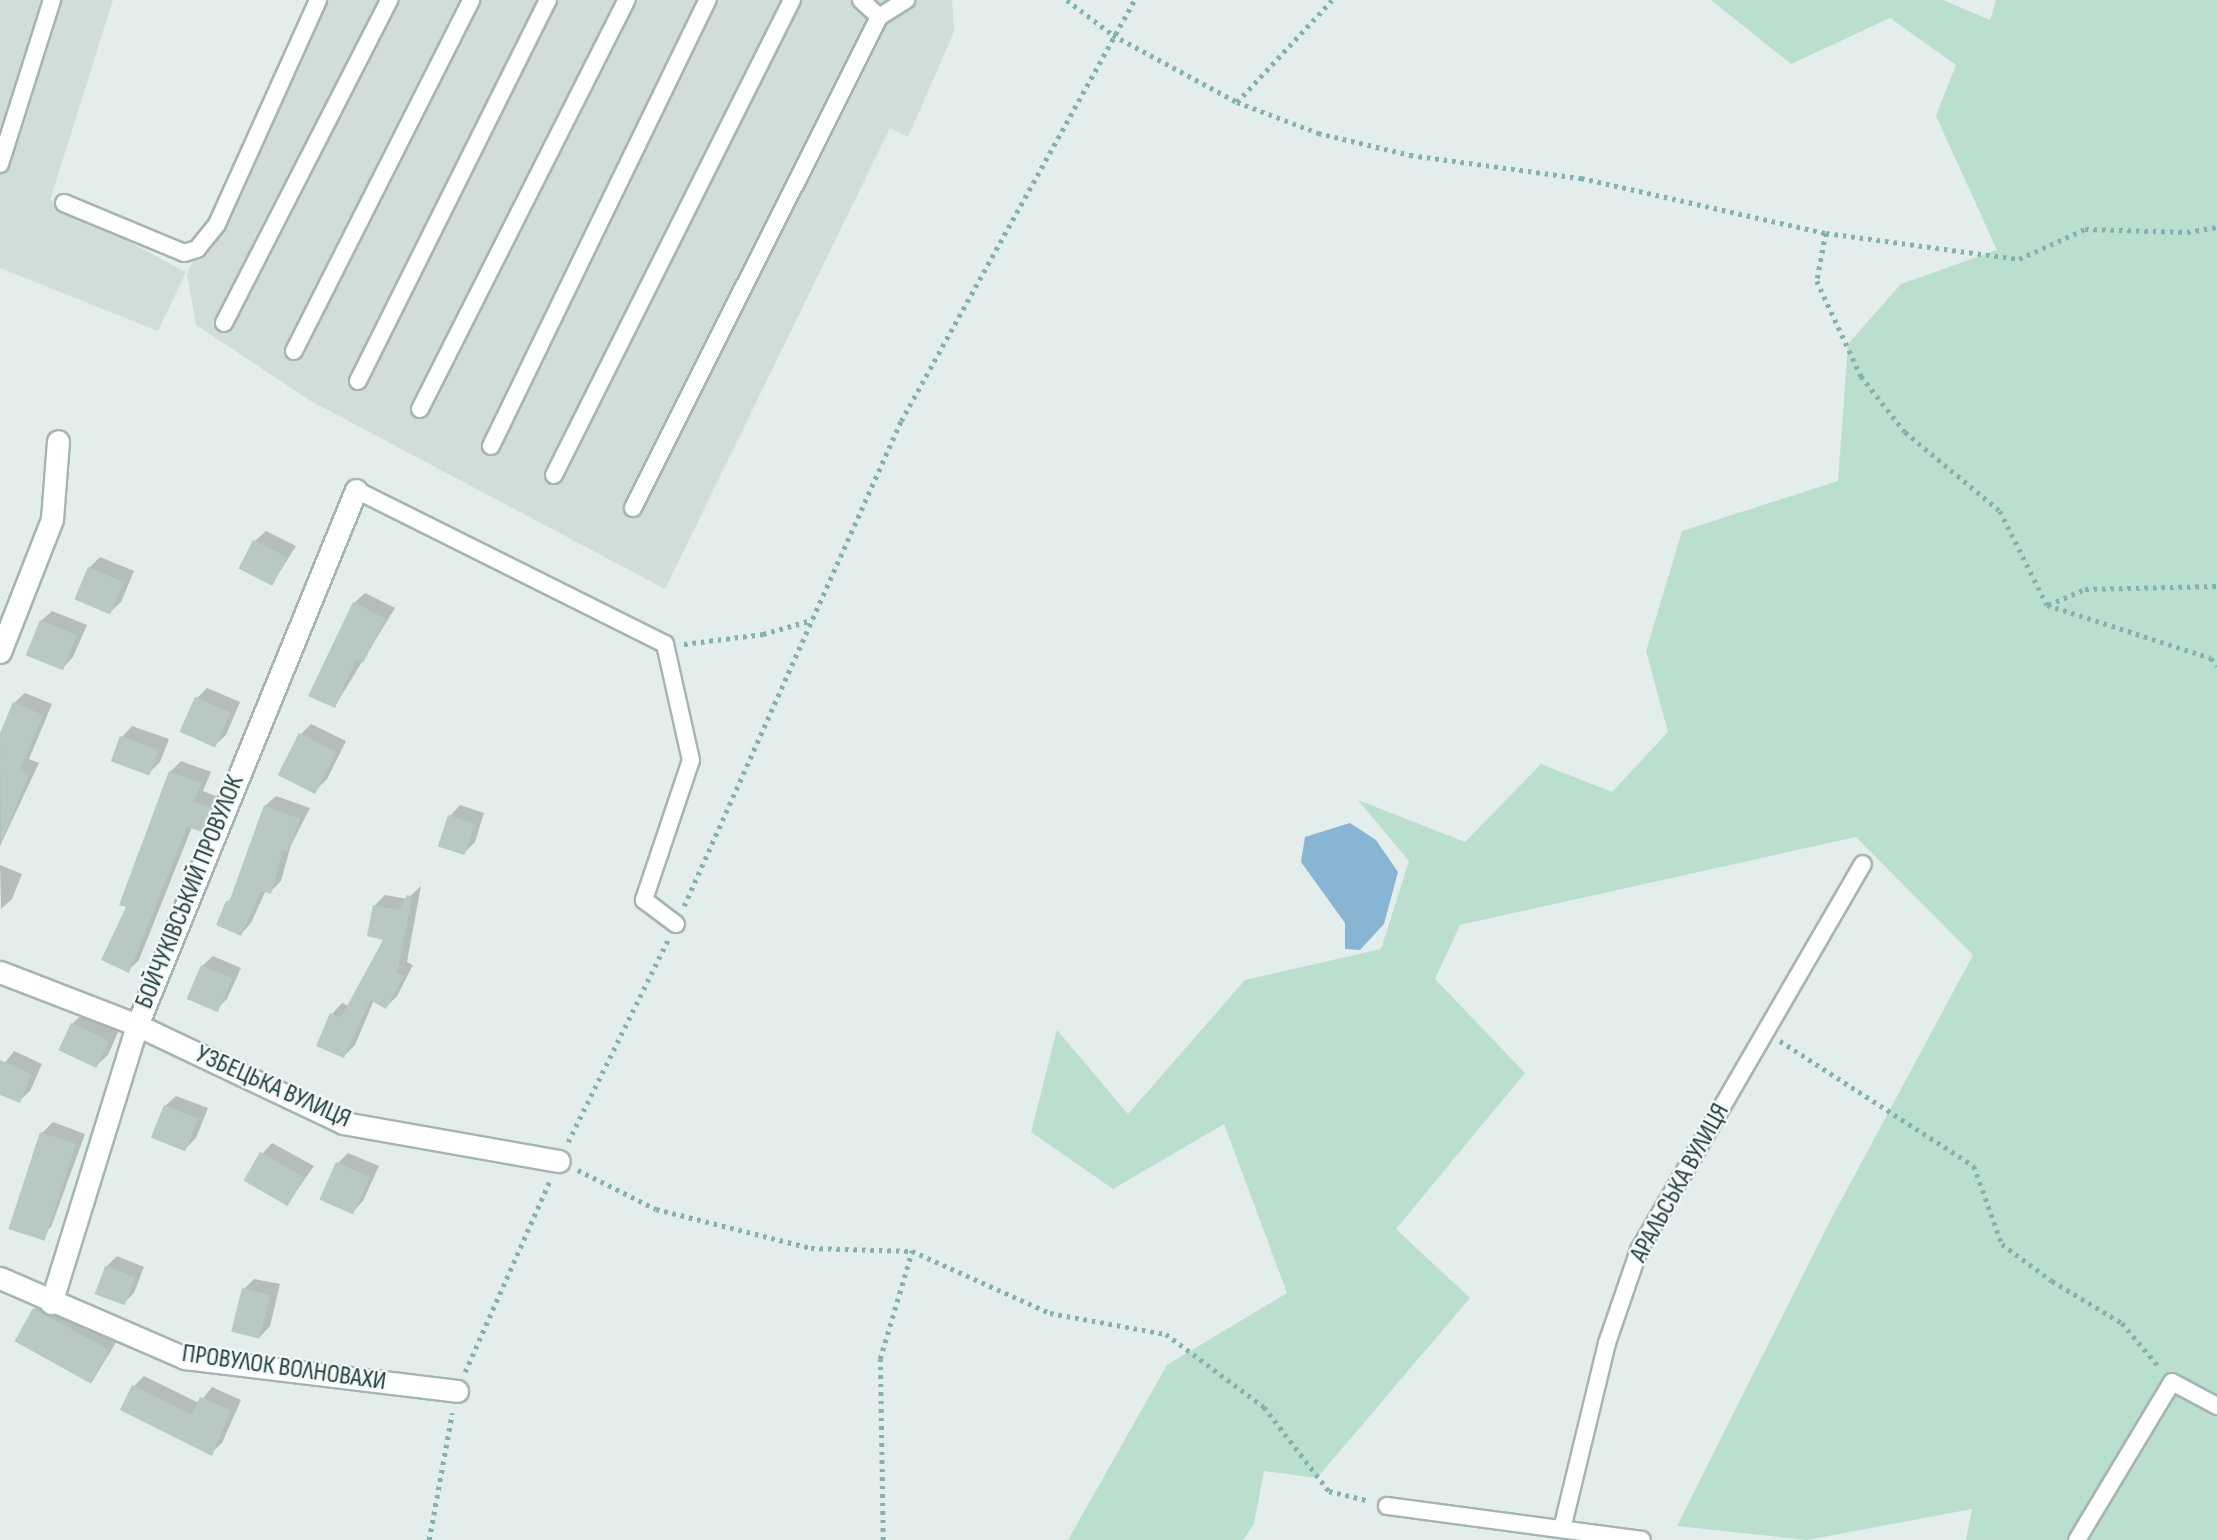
<!DOCTYPE html>
<meta charset="utf-8">
<style>
body{margin:0}
#map{position:relative;width:2217px;height:1540px;overflow:hidden;background:#e3edeb;font-family:"Sofia Sans Condensed",sans-serif}
div>[style]{position:absolute}
[style*='--x']{left:calc(var(--x)*1px);top:calc(var(--y)*1px);width:calc(var(--w)*1px);rotate:calc(var(--a)*1deg)}
.built>*{inset:0;background:#d1dddb}
.green>*{inset:0;background:#bbdfce}
.water>*{inset:0;background:#89b5d4}
.shadow>*{inset:0;background:#0003}
.building>*{inset:0;background:#b8c8c5;transform-origin:0 0}
.path>*{height:4.5px;margin-top:-2.25px;transform-origin:0;background:repeating-linear-gradient(90deg,#82b2af 0 3.5px,transparent 0 8.5px)}
.roads{filter:drop-shadow(2px 0 #a5b5b4) drop-shadow(-2px 0 #a5b5b4) drop-shadow(0 2px #a5b5b4) drop-shadow(0 -2px #a5b5b4)}
.lane>*{height:16px;margin:-8px;padding:0 8px;transform-origin:8px;border-radius:8px;background:#fff}
.street>*{height:21px;margin:-10.5px;padding:0 10.5px;transform-origin:10.5px;border-radius:10.5px;background:#fff}
span{translate:-50% -50%;white-space:nowrap;text-align:center;line-height:1.15;-webkit-text-stroke:5px #f4f9f8;paint-order:stroke}
.street-label{font-size:26px;color:#223f3f}
</style>
<div id="map">
<div class="built">
<i style="clip-path:polygon(0 0,113px 0,50px 200px,186px 272px,158px 331px,0 268px)"></i>
<i style="clip-path:polygon(312px 0,952px 0,954px 32px,908px 137px,890px 128px,665px 589px,309px 400px,196px 325px,187px 274px)"></i>
</div>
<div class="green">
<i style="clip-path:polygon(1711px 0,1943px 0,1990px 20px,1996px 0,2217px 0,2217px 1540px,1966px 1540px,1972px 1509px,1807px 1540px,1677px 1526px,1830px 1221px,1973px 955px,1856px 837px,1460px 925px,1435px 979px,1525px 1073px,1396px 1229px,1470px 1298px,1317px 1478px,1264px 1471px,1254px 1524px,1243px 1540px,1068px 1540px,1167px 1365px,1287px 1293px,1224px 1124px,1113px 1189px,1031px 1132px,1057px 1030px,1128px 1114px,1245px 980px,1381px 949px,1409px 861px,1358px 800px,1465px 842px,1541px 764px,1612px 792px,1668px 732px,1646px 651px,1682px 531px,1838px 481px,1848px 344px,1901px 284px,1997px 250px,1936px 116px,1956px 65px,1890px 18px,1791px 64px)"></i>
</div>
<div class="water">
<i style="clip-path:polygon(1350px 823px,1376px 840px,1398px 872px,1384px 924px,1360px 950px,1345px 949px,1345px 923px,1301px 862px,1305px 837px)"></i>
</div>
<div class="shadow">
<i style="clip-path:polygon(266px 531px,296px 546px,272px 584px,255px 541px)"></i>
<i style="clip-path:polygon(100px 557px,134px 571px,121px 602px,110px 612px,76px 598px,89px 568px)"></i>
<i style="clip-path:polygon(365px 593px,395px 608px,335px 706px,354px 603px)"></i>
<i style="clip-path:polygon(52px 611px,87px 625px,73px 657px,63px 668px,41px 621px)"></i>
<i style="clip-path:polygon(207px 688px,240px 702px,226px 735px,215px 745px,197px 698px)"></i>
<i style="clip-path:polygon(25px 693px,52px 704px,29px 759px,39px 763px,0 846px,0 739px,14px 703px)"></i>
<i style="clip-path:polygon(311px 724px,346px 741px,327px 779px,316px 790px,300px 735px)"></i>
<i style="clip-path:polygon(132px 726px,169px 739px,160px 762px,149px 773px,122px 737px)"></i>
<i style="clip-path:polygon(181px 761px,211px 772px,203px 791px,221px 798px,212px 820px,201px 830px,192px 827px,139px 960px,128px 971px,128px 906px,170px 772px)"></i>
<i style="clip-path:polygon(276px 796px,310px 808px,291px 845px,281px 881px,270px 892px,266px 890px,251px 923px,241px 934px,227px 902px,234px 895px,265px 806px)"></i>
<i style="clip-path:polygon(460px 805px,484px 813px,475px 842px,464px 853px,450px 816px)"></i>
<i style="clip-path:polygon(0 865px,22px 874px,12px 899px,1px 909px)"></i>
<i style="clip-path:polygon(421px 886px,407px 962px,413px 965px,397px 996px,386px 1007px,374px 1000px,355px 1045px,344px 1056px,318px 1045px,332px 1014px,342px 1003px,349px 1006px,386px 939px,375px 905px,385px 895px,407px 899px)"></i>
<i style="clip-path:polygon(213px 956px,241px 968px,227px 999px,216px 1010px,202px 966px)"></i>
<i style="clip-path:polygon(83px 1014px,119px 1030px,108px 1055px,97px 1065px,72px 1024px)"></i>
<i style="clip-path:polygon(14px 1051px,42px 1064px,30px 1091px,19px 1101px,0 1093px,0 1069px)"></i>
<i style="clip-path:polygon(176px 1096px,208px 1108px,196px 1138px,185px 1149px,165px 1106px)"></i>
<i style="clip-path:polygon(53px 1122px,85px 1134px,51px 1227px,40px 1237px,10px 1228px,42px 1133px)"></i>
<i style="clip-path:polygon(272px 1143px,314px 1166px,288px 1203px,262px 1154px)"></i>
<i style="clip-path:polygon(348px 1153px,379px 1166px,363px 1201px,353px 1212px,338px 1163px)"></i>
<i style="clip-path:polygon(117px 1256px,144px 1267px,134px 1293px,123px 1304px,106px 1267px)"></i>
<i style="clip-path:polygon(254px 1279px,280px 1284px,270px 1326px,260px 1337px,244px 1289px)"></i>
<i style="clip-path:polygon(45px 1298px,118px 1339px,92px 1382px,34px 1309px)"></i>
<i style="clip-path:polygon(144px 1376px,199px 1403px,212px 1387px,241px 1400px,222px 1443px,211px 1453px,134px 1386px)"></i>
</div>
<div class="building">
<i style="left:253px;top:540px;width:38px;height:32px;rotate:27deg"></i>
<i style="left:88px;top:567px;width:39px;height:35px;rotate:23deg"></i>
<i style="clip-path:polygon(353px 602px,386px 619px,363px 663px,356px 659px,335px 708px,308px 696px)"></i>
<i style="left:40px;top:620px;width:40px;height:38px;rotate:22deg"></i>
<i style="left:195px;top:697px;width:39px;height:38px;rotate:24deg"></i>
<i style="clip-path:polygon(13px 702px,43px 715px,20px 770px,29px 774px,1px 844px,0 733px)"></i>
<i style="left:299px;top:733px;width:42px;height:47px;rotate:27deg"></i>
<i style="left:120px;top:736px;width:41px;height:27px;rotate:20deg"></i>
<i style="clip-path:polygon(169px 771px,201px 783px,194px 802px,212px 808px,202px 832px,187px 827px,129px 973px,101px 960px,126px 907px,119px 905px)"></i>
<i style="clip-path:polygon(264px 805px,300px 819px,287px 852px,283px 850px,271px 894px,261px 891px,241px 936px,216px 925px,226px 901px,229px 902px)"></i>
<i style="left:448px;top:815px;width:28px;height:33px;rotate:18deg"></i>
<i style="clip-path:polygon(407px 895px,412px 897px,397px 973px,404px 976px,386px 1009px,370px 1000px,344px 1058px,316px 1046px,330px 1013px,341px 1017px,383px 940px,367px 936px,373px 905px,399px 910px)"></i>
<i style="left:201px;top:965px;width:34px;height:37px;rotate:23deg"></i>
<i style="left:71px;top:1023px;width:42px;height:30px;rotate:25deg"></i>
<i style="clip-path:polygon(0 1060px,32px 1074px,20px 1103px,0 1095px)"></i>
<i style="left:164px;top:1105px;width:37px;height:35px;rotate:22deg"></i>
<i style="left:40px;top:1132px;width:38px;height:102px;rotate:18deg"></i>
<i style="left:260px;top:1152px;width:51px;height:33px;rotate:30deg"></i>
<i style="left:336px;top:1162px;width:37px;height:41px;rotate:24deg"></i>
<i style="left:105px;top:1266px;width:32px;height:30px;rotate:20deg"></i>
<i style="left:242px;top:1288px;width:29px;height:45px;rotate:14deg"></i>
<i style="left:33px;top:1308px;width:87px;height:38px;rotate:29deg"></i>
<i style="clip-path:polygon(132px 1385px,192px 1415px,200px 1397px,231px 1410px,212px 1456px,120px 1410px)"></i>
</div>
<div class="path">
<i style="--x:1067;--y:0;--w:58;--a:37.3"></i>
<i style="--x:1113;--y:35;--w:141;--a:28.4"></i>
<i style="--x:1237;--y:102;--w:87;--a:20.9"></i>
<i style="--x:1318;--y:133;--w:95;--a:13.4"></i>
<i style="--x:1410;--y:155;--w:173;--a:7.7"></i>
<i style="--x:1581;--y:178;--w:251;--a:12.7"></i>
<i style="--x:1826;--y:233;--w:49;--a:100.6"></i>
<i style="--x:1817;--y:281;--w:105;--a:65.1"></i>
<i style="--x:1861;--y:376;--w:71;--a:51.8"></i>
<i style="--x:1905;--y:432;--w:124;--a:39.7"></i>
<i style="--x:2000;--y:511;--w:105;--a:63.4"></i>
<i style="--x:2047;--y:605;--w:172;--a:17.9"></i>
<i style="--x:2211;--y:658;--w:10;--a:53"></i>
<i style="--x:1237;--y:102;--w:139;--a:-47"></i>
<i style="--x:1826;--y:233;--w:195;--a:7.7"></i>
<i style="--x:2019;--y:259;--w:72;--a:-24.4"></i>
<i style="--x:2085;--y:229;--w:102;--a:1.7"></i>
<i style="--x:2187;--y:232;--w:30;--a:-9"></i>
<i style="--x:2048;--y:605;--w:40;--a:-23.4"></i>
<i style="--x:2085;--y:589;--w:132;--a:-1.3"></i>
<i style="--x:684;--y:644;--w:80;--a:-7.2"></i>
<i style="--x:763;--y:634;--w:51;--a:-15.9"></i>
<i style="--x:684;--y:906;--w:531;--a:-65.9"></i>
<i style="--x:901;--y:421;--w:481;--a:-61"></i>
<i style="--x:1780;--y:1041;--w:231;--a:32.8"></i>
<i style="--x:1974;--y:1166;--w:83;--a:70.3"></i>
<i style="--x:2002;--y:1244;--w:62;--a:36.5"></i>
<i style="--x:2052;--y:1281;--w:82;--a:31"></i>
<i style="--x:2122;--y:1323;--w:59;--a:49.8"></i>
<i style="--x:568;--y:1142;--w:225;--a:-63.7"></i>
<i style="--x:578;--y:1170;--w:87;--a:26.6"></i>
<i style="--x:656;--y:1209;--w:160;--a:14.1"></i>
<i style="--x:811;--y:1248;--w:101;--a:1.7"></i>
<i style="--x:912;--y:1251;--w:151;--a:24.2"></i>
<i style="--x:1050;--y:1313;--w:118;--a:10.3"></i>
<i style="--x:1166;--y:1334;--w:122;--a:36.7"></i>
<i style="--x:1264;--y:1407;--w:106;--a:52.3"></i>
<i style="--x:1329;--y:1491;--w:42;--a:13.7"></i>
<i style="--x:465;--y:1372;--w:208;--a:-66.1"></i>
<i style="--x:429;--y:1540;--w:129;--a:-79.7"></i>
<i style="--x:883;--y:1540;--w:181;--a:-90.9"></i>
<i style="--x:880;--y:1359;--w:113;--a:-73.5"></i>
</div>
<div class="roads">
<div class="lane">
<i style="--x:861;--y:0;--w:25;--a:43"></i>
<i style="--x:0;--y:164;--w:172;--a:-72.4"></i>
<i style="--x:64;--y:203;--w:130;--a:22.6"></i>
<i style="--x:184;--y:253;--w:14;--a:-17"></i>
<i style="--x:197;--y:249;--w:32;--a:-51"></i>
<i style="--x:217;--y:224;--w:246;--a:-65.7"></i>
<i style="--x:224;--y:323;--w:363;--a:-62.9"></i>
<i style="--x:294;--y:351;--w:393;--a:-63.2"></i>
<i style="--x:358;--y:381;--w:426;--a:-63.5"></i>
<i style="--x:420;--y:409;--w:458;--a:-63.2"></i>
<i style="--x:491;--y:446;--w:496;--a:-64.1"></i>
<i style="--x:554;--y:475;--w:531;--a:-63.39"></i>
<i style="--x:356;--y:490;--w:345;--a:26.5"></i>
<i style="--x:665;--y:644;--w:119;--a:77.4"></i>
<i style="--x:691;--y:760;--w:148;--a:108.6"></i>
<i style="--x:644;--y:900;--w:40;--a:37"></i>
<i style="--x:633;--y:508;--w:549;--a:-63.39"></i>
<i style="--x:879;--y:17;--w:32;--a:-32"></i>
<i style="--x:1387;--y:1506;--w:257;--a:7.6"></i>
<i style="--x:1562;--y:1529;--w:191;--a:-76.4"></i>
<i style="--x:1607;--y:1343;--w:98;--a:-71"></i>
<i style="--x:1639;--y:1250;--w:446;--a:-59.9"></i>
<i style="--x:2077;--y:1540;--w:184;--a:-59"></i>
<i style="--x:2172;--y:1382;--w:51;--a:28.1"></i>
</div>
<div class="street">
<i style="--x:0;--y:652;--w:143;--a:-68.6"></i>
<i style="--x:52;--y:519;--w:78;--a:-85.6"></i>
<i style="--x:0;--y:972;--w:147;--a:21.1"></i>
<i style="--x:137;--y:1025;--w:228;--a:25.4"></i>
<i style="--x:343;--y:1123;--w:219;--a:10"></i>
<i style="--x:0;--y:1278;--w:202;--a:23.4"></i>
<i style="--x:185;--y:1358;--w:274;--a:6.9"></i>
<i style="--x:51;--y:1303;--w:291;--a:-72.8"></i>
<i style="--x:137;--y:1025;--w:578;--a:-67.74"></i>
</div>
</div>
<div class="street-label">
<span style="left:190px;top:892px;rotate:-68deg">БОЙЧУКІВСЬКИЙ ПРОВУЛОК</span>
<span style="left:273px;top:1087px;rotate:24deg">УЗБЕЦЬКА ВУЛИЦЯ</span>
<span style="left:1680px;top:1183px;rotate:-61deg">АРАЛЬСЬКА ВУЛИЦЯ</span>
<span style="left:284px;top:1368px;rotate:8deg">ПРОВУЛОК ВОЛНОВАХИ</span>
</div>
</div>
